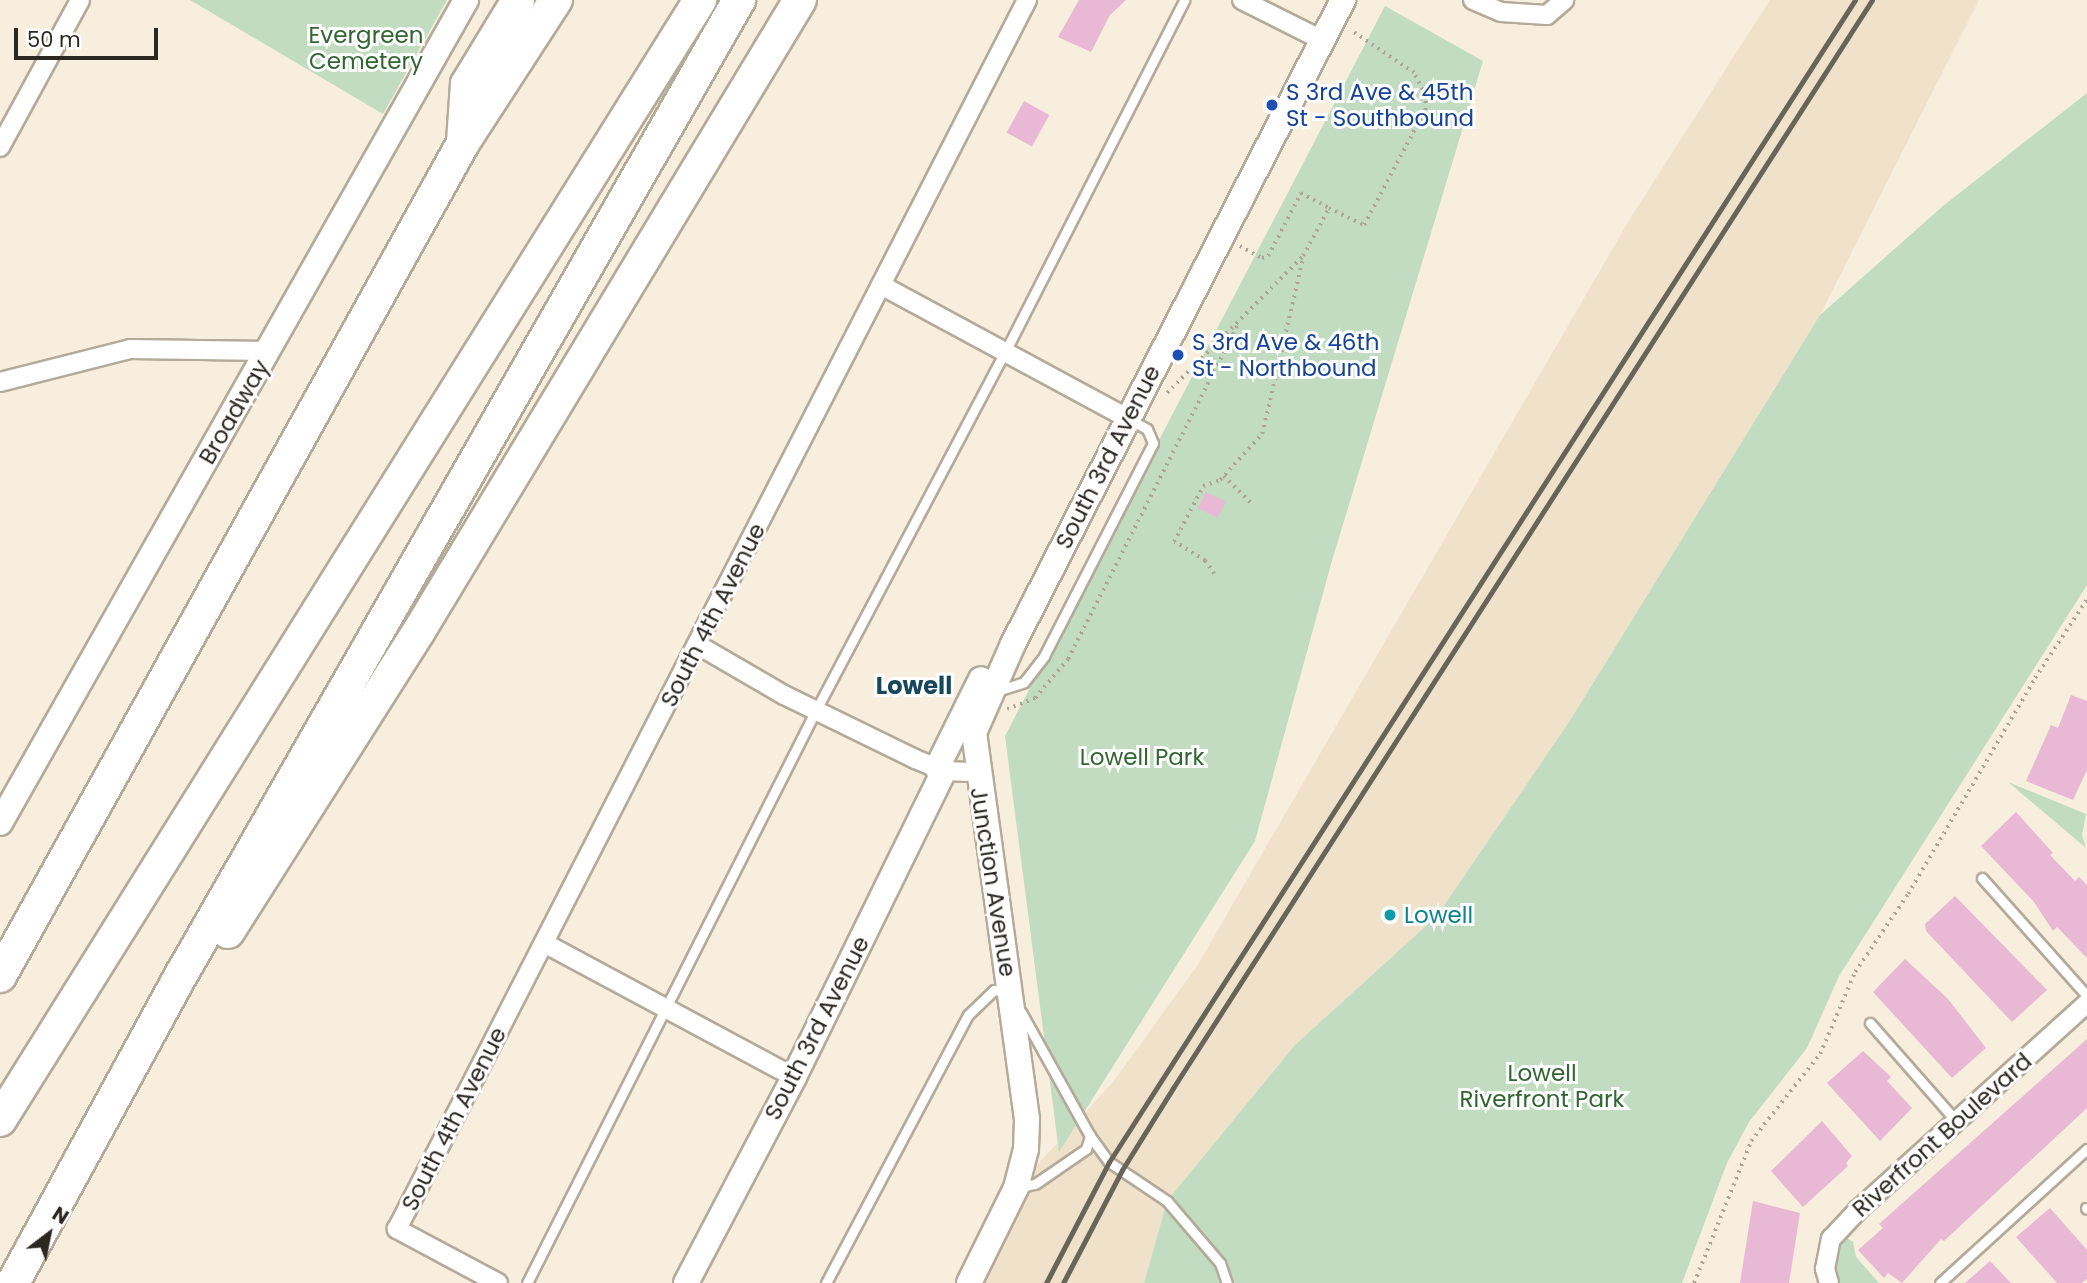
<!DOCTYPE html>
<style>
body{margin:0}
#map{position:relative;width:2087px;height:1283px;overflow:hidden;background:#f8eedd;font-family:Poppins,sans-serif}
div>[style]{position:absolute}
[style*='--x']{left:calc(var(--x)*1px);top:calc(var(--y)*1px);width:calc(var(--w)*1px);rotate:calc(var(--a)*1deg)}
.built>*{inset:0;background:#f0e1ca}
.green>*{inset:0;background:#c1dcc0}
.building>*{inset:0;background:#e8b8d5;transform-origin:0 0}
.path>*{height:3.5px;margin-top:-1.75px;transform-origin:0;background:repeating-linear-gradient(90deg,#aca497 0 2px,transparent 0 7px)}
.roads{filter:drop-shadow(2px 0 #b4aa9a) drop-shadow(-2px 0 #b4aa9a) drop-shadow(0 2px #b4aa9a) drop-shadow(0 -2px #b4aa9a)}
.lane>*{height:9px;margin:-4.5px;padding:0 4.5px;transform-origin:4.5px;border-radius:4.5px;background:#fff}
.street>*{height:18px;margin:-9px;padding:0 9px;transform-origin:9px;border-radius:9px;background:#fff}
.secondary>*{height:24px;margin:-12px;padding:0 12px;transform-origin:12px;border-radius:12px;background:#fff}
.highway>*{height:32px;margin:-16px;padding:0 16px;transform-origin:16px;border-radius:16px;background:#fff}
.rail>*{height:5px;margin:-2.5px;padding:0 2.5px;transform-origin:2.5px;border-radius:2.5px;background:#69645a}
.dots>*{width:19px;height:19px;translate:-50% -50%;box-sizing:border-box;border:4px solid #fff;border-radius:50%}
span{translate:-50% -50%;white-space:nowrap;text-align:center;line-height:1.15;-webkit-text-stroke:6px #fff;paint-order:stroke}
.park-label{font-size:23px;color:#326532}
.transit-label{font-size:23px;color:#164399}
.left{translate:0 -50%;text-align:left}
.street-label{font-size:23px;color:#2b2721}
.culture-label{font-size:23px;color:#0d838f}
.neighbourhood-label{font-size:24px;color:#17475a;font-weight:700}
.north{position:absolute;left:14px;top:1199px;width:70px;height:70px;-webkit-text-stroke:5px #fff;paint-order:stroke;rotate:32deg;font-size:19px;font-weight:700;line-height:28px;text-align:center;color:#2b2721}
.north::after{content:'';display:block;margin:auto;width:24px;height:32px;background:#2b2721;clip-path:polygon(50% 0,100% 100%,50% 72%,0 100%)}
.scale{position:absolute;left:14px;top:28px;width:144px;height:32px;box-sizing:border-box;border:4px solid #2b2721;border-top:0;padding-left:9px;font-size:21px;line-height:24px;white-space:nowrap;color:#2b2721;-webkit-text-stroke:5px #fff;paint-order:stroke}
</style>
<div id="map">
<div class="built">
<i style="clip-path:polygon(1770px 0,1979px 0,1820px 315px,1571px 719px,1437px 916px,1295px 1045px,1167px 1201px,1144px 1283px,969px 1283px,1016px 1188px,1113px 1082px,1197px 966px,1631px 217px)"></i>
</div>
<div class="green">
<i style="clip-path:polygon(190px 0,447px 0,383px 114px)"></i>
<i style="clip-path:polygon(1385px 6px,1483px 61px,1331px 564px,1255px 841px,1059px 1152px,1005px 736px)"></i>
<i style="clip-path:polygon(2087px 93px,2087px 585px,1839px 976px,1807px 1048px,1749px 1122px,1727px 1163px,1682px 1283px,1144px 1283px,1167px 1201px,1295px 1045px,1437px 916px,1571px 719px,1820px 315px,1943px 206px)"></i>
<i style="clip-path:polygon(2008px 782px,2086px 814px,2082px 835px,2086px 848px)"></i>
<i style="clip-path:polygon(1844px 1236px,1853px 1242px,1856px 1257px,1879px 1283px,1837px 1283px,1834px 1273px)"></i>
</div>
<div class="building">
<i style="clip-path:polygon(1079px 0,1126px 0,1110px 15px,1091px 52px,1058px 37px)"></i>
<i style="left:1024px;top:101px;width:29px;height:36px;rotate:29deg"></i>
<i style="left:1206px;top:492px;width:22px;height:18px;rotate:27deg"></i>
<i style="clip-path:polygon(2071px 695px,2087px 701px,2087px 770px,2073px 800px,2026px 781px,2051px 725px,2058px 728px)"></i>
<i style="clip-path:polygon(2016px 812px,2053px 853px,2050px 855px,2075px 881px,2079px 877px,2087px 885px,2087px 958px,2057px 927px,2053px 931px,2034px 902px,1981px 846px)"></i>
<i style="clip-path:polygon(1955px 896px,2047px 990px,2012px 1022px,1926px 931px,1925px 924px)"></i>
<i style="clip-path:polygon(1905px 959px,1948px 999px,1986px 1048px,1952px 1078px,1873px 992px)"></i>
<i style="clip-path:polygon(2087px 1039px,2087px 1108px,1944px 1241px,1941px 1239px,1902px 1283px,1888px 1273px,1884px 1278px,1858px 1250px,1883px 1228px,1879px 1224px)"></i>
<i style="clip-path:polygon(1863px 1051px,1891px 1077px,1887px 1081px,1912px 1108px,1880px 1141px,1827px 1083px)"></i>
<i style="clip-path:polygon(1822px 1121px,1852px 1156px,1846px 1163px,1848px 1166px,1803px 1207px,1771px 1171px)"></i>
<i style="clip-path:polygon(1753px 1201px,1800px 1213px,1789px 1283px,1740px 1283px)"></i>
<i style="clip-path:polygon(2050px 1208px,2087px 1250px,2087px 1279px,2082px 1283px,2057px 1283px,2016px 1237px)"></i>
<i style="clip-path:polygon(1990px 1261px,2011px 1283px,1965px 1283px)"></i>
</div>
<div class="path">
<i style="--x:1240;--y:246;--w:25;--a:29"></i>
<i style="--x:1262;--y:258;--w:6;--a:-18"></i>
<i style="--x:1268;--y:256;--w:71;--a:-62.4"></i>
<i style="--x:1301;--y:193;--w:32;--a:28"></i>
<i style="--x:1167;--y:393;--w:193;--a:-45.2"></i>
<i style="--x:1303;--y:256;--w:55;--a:-61.6"></i>
<i style="--x:1329;--y:208;--w:39;--a:26"></i>
<i style="--x:1364;--y:225;--w:130;--a:-62.1"></i>
<i style="--x:1425;--y:110;--w:14;--a:-86"></i>
<i style="--x:1426;--y:96;--w:26;--a:-118"></i>
<i style="--x:1414;--y:73;--w:77;--a:-146.1"></i>
<i style="--x:1224;--y:476;--w:41;--a:45"></i>
<i style="--x:1214;--y:574;--w:16;--a:-125"></i>
<i style="--x:1205;--y:561;--w:36;--a:-148"></i>
<i style="--x:1174;--y:542;--w:63;--a:-62.6"></i>
<i style="--x:1203;--y:486;--w:18;--a:-19"></i>
<i style="--x:1220;--y:480;--w:62;--a:-47.6"></i>
<i style="--x:1262;--y:434;--w:181;--a:-76.9"></i>
<i style="--x:1007;--y:709;--w:30;--a:-21"></i>
<i style="--x:1035;--y:698;--w:51;--a:-49.8"></i>
<i style="--x:1068;--y:659;--w:376;--a:-63.1"></i>
<i style="--x:1694;--y:1283;--w:153;--a:-68.1"></i>
<i style="--x:1751;--y:1141;--w:111;--a:-51.6"></i>
<i style="--x:1820;--y:1054;--w:89;--a:-66.9"></i>
<i style="--x:1855;--y:972;--w:94;--a:-55.8"></i>
<i style="--x:1908;--y:894;--w:251;--a:-59.5"></i>
<i style="--x:2035;--y:678;--w:95;--a:-56.6"></i>
</div>
<div class="roads">
<div class="lane">
<i style="--x:997;--y:691;--w:28;--a:-18"></i>
<i style="--x:1024;--y:682;--w:33;--a:-52"></i>
<i style="--x:1044;--y:656;--w:239;--a:-62.9"></i>
<i style="--x:1153;--y:443;--w:15;--a:-113"></i>
<i style="--x:1147;--y:429;--w:21;--a:-151"></i>
<i style="--x:1982;--y:878;--w:158;--a:48.3"></i>
<i style="--x:1870;--y:1023;--w:132;--a:48.7"></i>
<i style="--x:1090;--y:1136;--w:32;--a:54"></i>
<i style="--x:1109;--y:1162;--w:70;--a:33.9"></i>
<i style="--x:1167;--y:1201;--w:82;--a:49.5"></i>
<i style="--x:1220;--y:1263;--w:21;--a:71"></i>
<i style="--x:1017;--y:1188;--w:18;--a:-13"></i>
<i style="--x:1035;--y:1184;--w:62;--a:-34.5"></i>
<i style="--x:1086;--y:1149;--w:14;--a:-73"></i>
<i style="--x:1090;--y:1136;--w:142;--a:-119.1"></i>
<i style="--x:2086;--y:1208;--w:1;--a:45"></i>
<i style="--x:527;--y:1283;--w:642;--a:-63.24"></i>
<i style="--x:816;--y:710;--w:405;--a:-62.2"></i>
<i style="--x:1005;--y:352;--w:395;--a:-63"></i>
<i style="--x:826;--y:1283;--w:303;--a:-62.1"></i>
<i style="--x:968;--y:1015;--w:36;--a:-44"></i>
<i style="--x:994;--y:990;--w:14;--a:8"></i>
<i style="--x:1940;--y:1283;--w:199;--a:-42.4"></i>
</div>
<div class="street">
<i style="--x:1242;--y:0;--w:89;--a:26.6"></i>
<i style="--x:1473;--y:0;--w:30;--a:23"></i>
<i style="--x:1501;--y:12;--w:46;--a:3.7"></i>
<i style="--x:1547;--y:15;--w:23;--a:-41"></i>
<i style="--x:0;--y:147;--w:167;--a:-61.4"></i>
<i style="--x:881;--y:285;--w:280;--a:28.4"></i>
<i style="--x:0;--y:382;--w:134;--a:-14.2"></i>
<i style="--x:130;--y:349;--w:139;--a:0.8"></i>
<i style="--x:698;--y:645;--w:99;--a:30.2"></i>
<i style="--x:784;--y:695;--w:146;--a:26"></i>
<i style="--x:915;--y:759;--w:31;--a:22"></i>
<i style="--x:944;--y:771;--w:33;--a:2"></i>
<i style="--x:544;--y:943;--w:284;--a:28.2"></i>
<i style="--x:498;--y:1283;--w:115;--a:-151.9"></i>
<i style="--x:397;--y:1229;--w:1381;--a:-62.86"></i>
<i style="--x:1829;--y:1283;--w:15;--a:-106"></i>
<i style="--x:1825;--y:1269;--w:31;--a:-79"></i>
<i style="--x:1831;--y:1239;--w:40;--a:-47"></i>
<i style="--x:1858;--y:1210;--w:309;--a:-42.1"></i>
</div>
<div class="secondary">
<i style="--x:937;--y:768;--w:99;--a:-63.7"></i>
<i style="--x:0;--y:823;--w:946;--a:-60.48"></i>
<i style="--x:686;--y:1283;--w:233;--a:-62.3"></i>
<i style="--x:794;--y:1077;--w:341;--a:-63.9"></i>
<i style="--x:969;--y:1283;--w:106;--a:-63.7"></i>
<i style="--x:1016;--y:1188;--w:40;--a:-75.6"></i>
<i style="--x:1026;--y:1149;--w:30;--a:-88"></i>
<i style="--x:1027;--y:1119;--w:390;--a:-97.8"></i>
<i style="--x:974;--y:733;--w:97;--a:-66.3"></i>
<i style="--x:1013;--y:644;--w:724;--a:-62.87"></i>
</div>
<div class="highway">
<i style="--x:463;--y:142;--w:58;--a:-86.1"></i>
<i style="--x:467;--y:84;--w:98;--a:-58.7"></i>
<i style="--x:228;--y:932;--w:356;--a:-57.6"></i>
<i style="--x:419;--y:631;--w:737;--a:-58.88"></i>
<i style="--x:0;--y:976;--w:953;--a:-60.93"></i>
<i style="--x:463;--y:143;--w:171;--a:-57"></i>
<i style="--x:0;--y:1120;--w:1321;--a:-57.99"></i>
<i style="--x:13;--y:1283;--w:357;--a:-61.4"></i>
<i style="--x:184;--y:970;--w:1118;--a:-60.22"></i>
</div>
</div>
<div class="rail">
<i style="--x:1046;--y:1283;--w:136;--a:-62.5"></i>
<i style="--x:1109;--y:1162;--w:1381;--a:-57.3"></i>
<i style="--x:1063;--y:1283;--w:127;--a:-62.4"></i>
<i style="--x:1122;--y:1170;--w:97;--a:-58.1"></i>
<i style="--x:1173;--y:1088;--w:1293;--a:-57.28"></i>
</div>
<div class="dots">
<i style="left:1272px;top:105px;background:#1a4fb4"></i>
<i style="left:1178px;top:355px;background:#1a4fb4"></i>
<i style="left:1390px;top:915px;background:#0f9aa8"></i>
</div>
<div class="park-label">
<span style="left:366px;top:48px">Evergreen<br>Cemetery</span>
<span style="left:1142px;top:757px">Lowell Park</span>
<span style="left:1542px;top:1086px">Lowell<br>Riverfront Park</span>
</div>
<div class="transit-label">
<span class="left" style="left:1286px;top:105px">S 3rd Ave &amp; 45th<br>St - Southbound</span>
<span class="left" style="left:1192px;top:355px">S 3rd Ave &amp; 46th<br>St - Northbound</span>
</div>
<div class="street-label">
<span style="left:234px;top:412px;rotate:-60deg">Broadway</span>
<span style="left:1108px;top:457px;rotate:-63deg">South 3rd Avenue</span>
<span style="left:713px;top:615px;rotate:-63deg">South 4th Avenue</span>
<span style="left:993px;top:882px;rotate:81deg">Junction Avenue</span>
<span style="left:817px;top:1028px;rotate:-63deg">South 3rd Avenue</span>
<span style="left:454px;top:1119px;rotate:-63deg">South 4th Avenue</span>
<span style="left:1942px;top:1135px;rotate:-42deg">Riverfront Boulevard</span>
</div>
<div class="culture-label">
<span class="left" style="left:1404px;top:915px">Lowell</span>
</div>
<div class="neighbourhood-label">
<span style="left:914px;top:686px">Lowell</span>
</div>
<div class="north">N</div>
<div class="scale">50 m</div>
</div>
